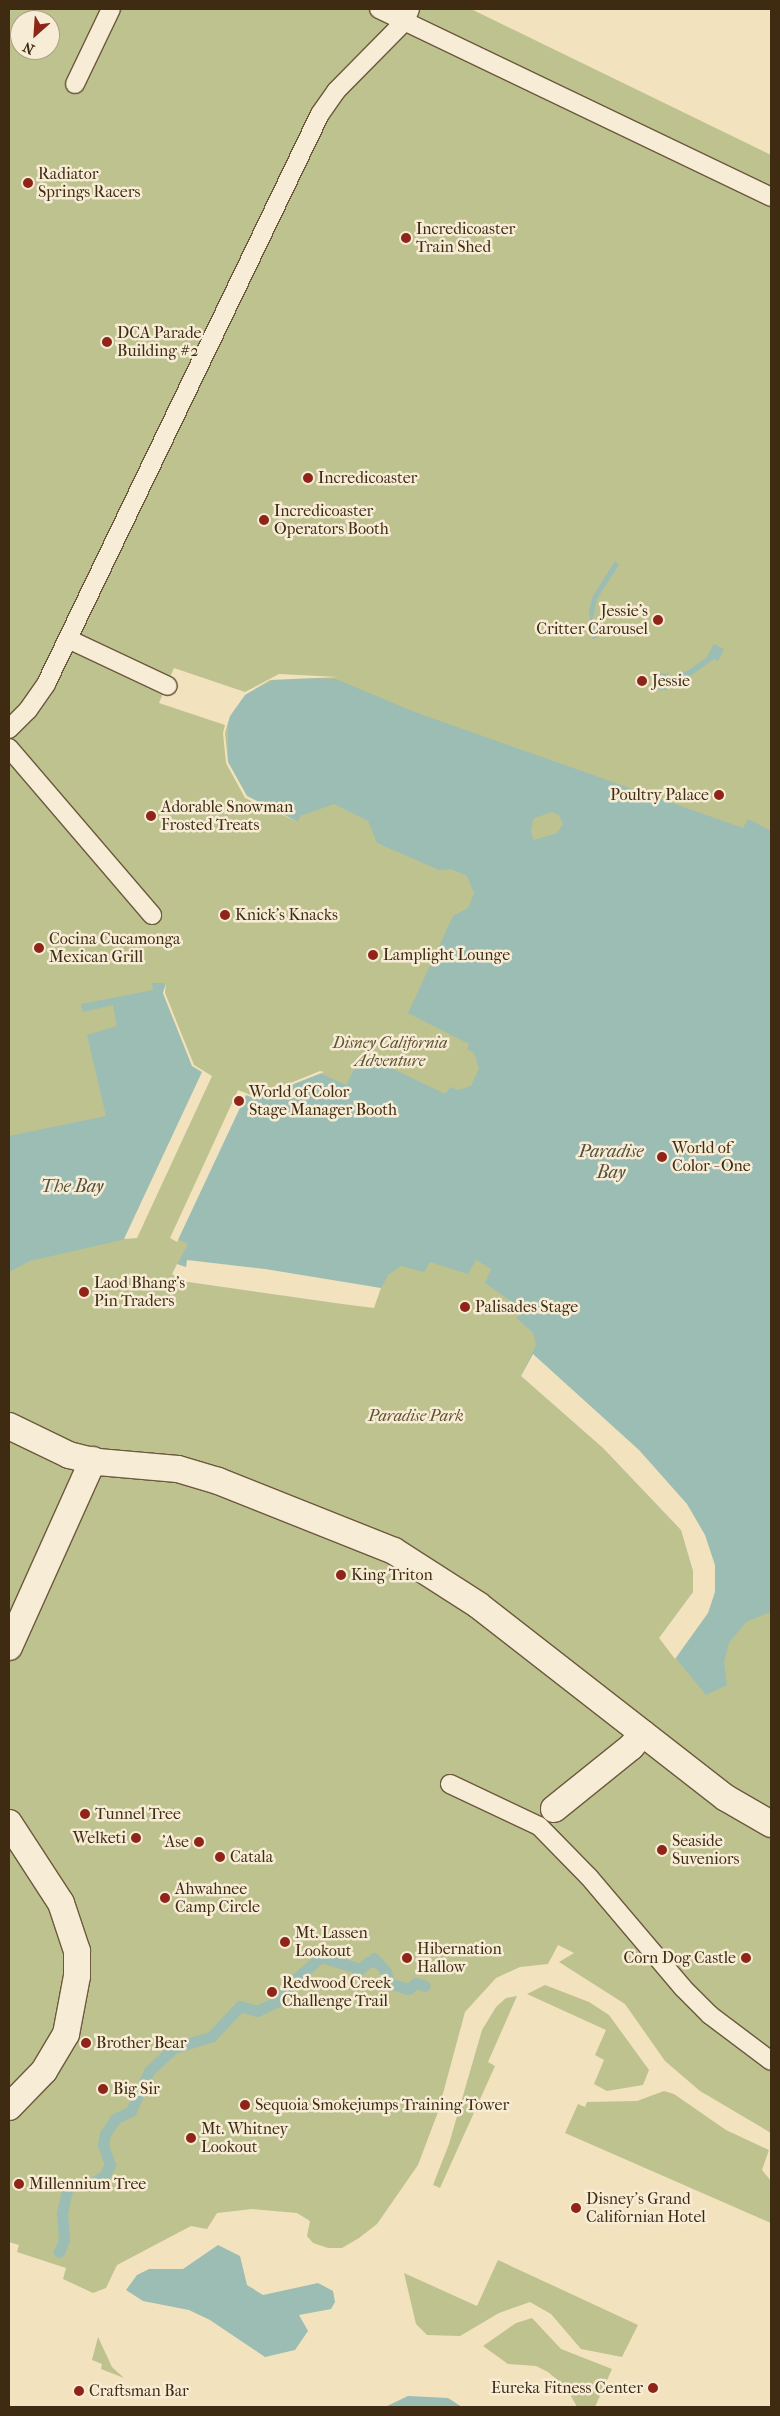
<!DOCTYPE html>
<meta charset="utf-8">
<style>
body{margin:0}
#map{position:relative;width:780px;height:2416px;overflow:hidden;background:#f2e2be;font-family:"IM FELL French Canon",serif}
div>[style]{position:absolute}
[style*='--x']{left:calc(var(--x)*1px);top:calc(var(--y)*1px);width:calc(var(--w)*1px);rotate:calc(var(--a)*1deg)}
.green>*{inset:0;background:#bec28f}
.water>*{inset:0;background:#9bbdb4}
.pier>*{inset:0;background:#f2e2be}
.stream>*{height:11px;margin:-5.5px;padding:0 5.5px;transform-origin:5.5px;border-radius:5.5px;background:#9bbdb4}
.roads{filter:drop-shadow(1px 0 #6c593d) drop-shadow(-1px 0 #6c593d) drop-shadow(0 1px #6c593d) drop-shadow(0 -1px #6c593d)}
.service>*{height:18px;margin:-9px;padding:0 9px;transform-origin:9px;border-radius:9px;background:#f7ecd5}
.pedestrian>*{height:26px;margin:-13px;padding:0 13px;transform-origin:13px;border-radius:13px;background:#f7ecd5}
.dots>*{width:14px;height:14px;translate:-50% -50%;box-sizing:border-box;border:2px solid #f7ecd5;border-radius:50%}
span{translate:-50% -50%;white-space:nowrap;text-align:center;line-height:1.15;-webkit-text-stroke:5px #f7ecd5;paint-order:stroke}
.poi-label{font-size:16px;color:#3f2b12}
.left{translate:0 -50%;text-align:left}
.right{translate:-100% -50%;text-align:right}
.park-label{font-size:16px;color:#5f5131;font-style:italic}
.water-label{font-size:18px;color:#56503a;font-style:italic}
.frame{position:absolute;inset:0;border:10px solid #3f2b12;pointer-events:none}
.north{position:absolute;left:10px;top:10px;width:50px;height:50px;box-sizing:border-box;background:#f7ecd5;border:1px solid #ad9f87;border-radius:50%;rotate:206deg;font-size:14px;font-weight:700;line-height:20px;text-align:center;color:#3f2b12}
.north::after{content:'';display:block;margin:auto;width:18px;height:22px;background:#8f2418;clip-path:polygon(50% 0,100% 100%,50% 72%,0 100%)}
</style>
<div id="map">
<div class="green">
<i style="clip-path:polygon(evenodd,9px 9px,471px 9px,771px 155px,771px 2133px,700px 2091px,665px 2061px,625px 2004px,559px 1962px,574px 1953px,558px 1945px,548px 1964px,520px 1967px,496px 1978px,465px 2012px,438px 2112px,418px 2165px,377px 2224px,359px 2238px,342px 2248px,328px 2248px,313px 2243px,307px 2236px,310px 2221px,297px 2213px,252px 2209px,217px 2213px,207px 2229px,191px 2226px,117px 2265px,106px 2288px,93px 2293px,63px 2279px,66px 2268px,17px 2252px,19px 2245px,9px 2242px,9px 9px,20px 20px,50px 20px,50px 50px,20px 50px,20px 20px)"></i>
<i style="clip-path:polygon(545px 1985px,589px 2002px,609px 2015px,649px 2070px,643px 2085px,607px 2091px,594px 2084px,604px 2060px,595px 2055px,606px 2030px,527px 1994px)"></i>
<i style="clip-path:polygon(517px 1996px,488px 2062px,495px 2066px,440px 2188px,433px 2185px,449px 2144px,482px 2030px,496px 2007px,506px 1998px)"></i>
<i style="clip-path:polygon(664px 2091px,674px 2094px,726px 2130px,769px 2150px,762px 2170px,771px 2181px,771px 2223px,565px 2133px,578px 2104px,585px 2107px,587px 2102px,637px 2101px)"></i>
<i style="clip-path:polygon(498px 2260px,638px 2325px,622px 2357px,581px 2349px,551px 2314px,530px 2302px,499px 2313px,460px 2336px,427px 2335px,416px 2324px,404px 2273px,477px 2306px)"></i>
<i style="clip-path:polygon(532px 2318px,561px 2349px,612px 2369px,595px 2407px,577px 2407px,566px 2387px,548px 2372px,536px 2366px,508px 2364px,483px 2346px,516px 2323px)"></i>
<i style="clip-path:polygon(98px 2337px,112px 2367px,124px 2378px,101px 2369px,102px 2364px,92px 2360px)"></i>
</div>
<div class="water">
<i style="clip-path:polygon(615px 561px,619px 565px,597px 599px,593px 619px,597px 638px,592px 639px,589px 610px,593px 596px)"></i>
<i style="clip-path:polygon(714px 644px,724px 649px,718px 661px,714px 659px,686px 679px,667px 686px,667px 690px,657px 689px,658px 673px,669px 673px,669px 677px,687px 671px,706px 658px)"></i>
<i style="clip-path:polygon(evenodd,280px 677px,336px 679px,412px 711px,743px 828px,748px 819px,771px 831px,771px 1612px,746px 1622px,729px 1643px,724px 1662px,727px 1685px,706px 1695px,659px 1638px,693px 1592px,693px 1571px,681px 1530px,603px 1448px,521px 1376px,536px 1345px,533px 1333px,517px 1318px,522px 1309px,485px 1283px,491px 1269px,476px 1260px,468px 1274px,430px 1262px,424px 1272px,401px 1266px,388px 1275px,381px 1288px,342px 1304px,181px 1281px,172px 1274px,188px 1244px,172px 1236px,240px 1092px,256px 1099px,320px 1073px,346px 1085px,359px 1060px,364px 1062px,374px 1055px,381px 1058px,383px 1064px,445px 1094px,450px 1087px,458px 1090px,471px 1086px,479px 1068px,474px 1053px,467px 1049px,469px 1044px,408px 1013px,453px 916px,468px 908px,474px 893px,467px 876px,451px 869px,439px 870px,377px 843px,368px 821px,334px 804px,300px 816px,298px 822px,247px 796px,228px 762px,228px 723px,168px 686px,245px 694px,280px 677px,551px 812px,559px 815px,563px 824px,557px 833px,534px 840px,531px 833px,533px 819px,551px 812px)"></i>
<i style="clip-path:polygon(152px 983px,166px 983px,163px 994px,192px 1066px,202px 1072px,135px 1237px,30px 1261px,9px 1272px,9px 1136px,106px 1116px,87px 1035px,117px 1026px,113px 1005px,83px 1012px,81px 1004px,153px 990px)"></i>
<i style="clip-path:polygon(218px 2245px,240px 2256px,247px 2285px,263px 2295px,318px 2283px,333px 2291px,335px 2302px,331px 2309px,299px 2315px,308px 2331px,295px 2350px,265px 2357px,210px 2320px,189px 2310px,143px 2301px,126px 2290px,137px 2275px,149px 2269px,183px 2269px)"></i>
<i style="clip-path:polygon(408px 2396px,448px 2398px,462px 2407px,385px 2407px)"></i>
</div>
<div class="pier">
<i style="clip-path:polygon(174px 668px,245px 692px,279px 674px,338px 677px,270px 680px,245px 695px,230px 716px,225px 733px,228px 762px,247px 796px,298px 822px,245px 798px,226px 763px,223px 733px,225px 725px,159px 703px)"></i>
<i style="clip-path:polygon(166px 983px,165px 993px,194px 1065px,212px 1076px,137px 1238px,124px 1239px,202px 1072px,192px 1066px,163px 993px)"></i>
<i style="clip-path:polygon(320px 1071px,324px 1072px,256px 1099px,246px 1095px,177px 1242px,170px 1238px,238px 1090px,256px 1097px)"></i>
<i style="clip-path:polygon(187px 1260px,265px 1269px,381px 1288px,374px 1308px,342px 1304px,181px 1281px,172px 1274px,177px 1264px,186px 1267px)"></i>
<i style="clip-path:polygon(533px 1354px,639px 1450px,687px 1504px,705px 1535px,715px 1565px,715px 1592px,708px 1613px,675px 1659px,659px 1638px,693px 1592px,693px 1571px,681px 1530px,603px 1448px,521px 1376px)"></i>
</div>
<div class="stream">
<i style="--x:374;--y:1958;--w:18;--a:49"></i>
<i style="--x:386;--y:1972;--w:11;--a:75"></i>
<i style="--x:389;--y:1983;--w:20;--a:18"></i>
<i style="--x:408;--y:1989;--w:10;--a:-37"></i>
<i style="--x:416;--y:1983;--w:9;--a:18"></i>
<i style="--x:59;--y:2252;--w:13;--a:-67"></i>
<i style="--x:64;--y:2240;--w:27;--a:-94"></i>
<i style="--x:62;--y:2213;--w:25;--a:-78"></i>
<i style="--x:67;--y:2189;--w:9;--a:-36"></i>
<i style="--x:74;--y:2184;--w:13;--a:9"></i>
<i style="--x:87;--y:2186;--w:20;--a:-30"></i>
<i style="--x:104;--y:2176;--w:13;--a:-61"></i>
<i style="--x:110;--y:2165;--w:21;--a:-109"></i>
<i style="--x:103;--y:2145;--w:11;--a:-80"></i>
<i style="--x:105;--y:2134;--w:18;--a:-56"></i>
<i style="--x:115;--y:2119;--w:18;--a:-27"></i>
<i style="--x:131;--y:2111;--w:44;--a:-65.8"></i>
<i style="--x:149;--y:2071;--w:34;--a:-43"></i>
<i style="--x:174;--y:2048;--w:39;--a:-17"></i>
<i style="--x:211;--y:2037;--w:42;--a:-46.9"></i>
<i style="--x:240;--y:2006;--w:18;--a:16"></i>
<i style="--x:257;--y:2011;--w:23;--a:-25"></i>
<i style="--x:278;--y:2001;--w:22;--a:-54"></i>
<i style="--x:291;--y:1983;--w:40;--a:-41"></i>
<i style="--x:321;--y:1957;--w:41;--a:17.1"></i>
<i style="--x:360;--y:1969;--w:11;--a:-41"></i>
<i style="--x:368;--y:1962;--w:9;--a:0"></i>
</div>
<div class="roads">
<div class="service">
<i style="--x:379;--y:9;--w:435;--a:25.6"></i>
<i style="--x:75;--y:84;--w:83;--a:-64.4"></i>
<i style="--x:68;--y:639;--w:110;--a:25.2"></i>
<i style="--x:9;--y:729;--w:27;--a:-45"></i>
<i style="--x:28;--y:710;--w:32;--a:-55"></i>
<i style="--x:46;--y:684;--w:632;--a:-64.33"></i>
<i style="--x:320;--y:114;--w:28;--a:-55"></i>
<i style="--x:336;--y:91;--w:98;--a:-45.4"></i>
<i style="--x:405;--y:21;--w:13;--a:-67"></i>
<i style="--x:9;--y:748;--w:220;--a:49.4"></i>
<i style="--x:450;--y:1784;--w:98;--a:25.3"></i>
<i style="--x:539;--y:1826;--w:71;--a:45.6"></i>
<i style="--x:589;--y:1877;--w:145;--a:49.7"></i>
<i style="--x:683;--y:1988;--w:38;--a:45"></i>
<i style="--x:710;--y:2015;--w:76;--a:37"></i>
</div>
<div class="pedestrian">
<i style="--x:9;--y:1426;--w:67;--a:25.8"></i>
<i style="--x:69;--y:1455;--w:30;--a:14"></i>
<i style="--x:98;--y:1462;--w:80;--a:5"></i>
<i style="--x:178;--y:1469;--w:42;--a:16.7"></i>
<i style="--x:218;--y:1481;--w:189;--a:21.7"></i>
<i style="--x:394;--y:1551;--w:100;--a:32.7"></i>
<i style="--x:478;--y:1605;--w:314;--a:37.9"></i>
<i style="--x:726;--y:1798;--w:52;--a:30"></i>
<i style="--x:9;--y:1647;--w:205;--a:-65.8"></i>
<i style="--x:554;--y:1809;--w:99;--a:-38.8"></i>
<i style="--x:631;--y:1747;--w:18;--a:-49"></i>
<i style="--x:9;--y:1823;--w:95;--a:57"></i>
<i style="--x:61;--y:1903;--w:51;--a:71.6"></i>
<i style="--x:77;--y:1951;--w:25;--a:90"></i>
<i style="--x:77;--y:1976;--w:59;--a:100.7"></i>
<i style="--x:66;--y:2034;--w:43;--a:120.7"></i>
<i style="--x:44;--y:2071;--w:50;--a:134.2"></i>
</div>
</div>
<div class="dots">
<i style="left:28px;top:183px;background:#8f2418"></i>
<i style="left:406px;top:238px;background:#8f2418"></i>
<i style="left:107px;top:342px;background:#8f2418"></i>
<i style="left:308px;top:478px;background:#8f2418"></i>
<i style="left:264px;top:520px;background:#8f2418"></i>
<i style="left:658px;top:620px;background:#8f2418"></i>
<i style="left:642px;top:681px;background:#8f2418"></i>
<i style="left:719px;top:795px;background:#8f2418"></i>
<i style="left:151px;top:816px;background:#8f2418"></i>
<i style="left:225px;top:915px;background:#8f2418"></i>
<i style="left:39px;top:948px;background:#8f2418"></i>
<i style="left:373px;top:955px;background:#8f2418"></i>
<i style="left:239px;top:1101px;background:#8f2418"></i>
<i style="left:662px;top:1157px;background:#8f2418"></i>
<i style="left:84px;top:1292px;background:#8f2418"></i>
<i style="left:465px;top:1307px;background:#8f2418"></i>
<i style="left:341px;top:1575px;background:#8f2418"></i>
<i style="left:85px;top:1814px;background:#8f2418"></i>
<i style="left:136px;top:1838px;background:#8f2418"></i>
<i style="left:199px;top:1842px;background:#8f2418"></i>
<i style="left:662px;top:1850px;background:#8f2418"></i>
<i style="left:220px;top:1857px;background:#8f2418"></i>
<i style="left:165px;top:1898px;background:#8f2418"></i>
<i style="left:285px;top:1942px;background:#8f2418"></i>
<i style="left:407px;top:1958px;background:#8f2418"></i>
<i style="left:746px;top:1958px;background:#8f2418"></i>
<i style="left:272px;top:1992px;background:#8f2418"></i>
<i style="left:86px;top:2043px;background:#8f2418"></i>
<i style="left:103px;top:2089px;background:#8f2418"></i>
<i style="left:245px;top:2105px;background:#8f2418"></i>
<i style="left:191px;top:2138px;background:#8f2418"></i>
<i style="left:19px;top:2184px;background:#8f2418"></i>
<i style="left:576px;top:2208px;background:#8f2418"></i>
<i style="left:653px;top:2388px;background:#8f2418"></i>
<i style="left:79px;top:2391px;background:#8f2418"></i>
</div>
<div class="poi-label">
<span class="left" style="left:38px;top:183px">Radiator<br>Springs Racers</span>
<span class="left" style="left:416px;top:238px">Incredicoaster<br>Train Shed</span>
<span class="left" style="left:117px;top:342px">DCA Parade<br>Building #2</span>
<span class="left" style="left:318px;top:478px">Incredicoaster</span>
<span class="left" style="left:274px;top:520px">Incredicoaster<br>Operators Booth</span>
<span class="right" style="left:648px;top:620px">Jessie’s<br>Critter Carousel</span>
<span class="left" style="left:652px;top:681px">Jessie</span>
<span class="right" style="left:709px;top:795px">Poultry Palace</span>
<span class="left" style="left:161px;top:816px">Adorable Snowman<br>Frosted Treats</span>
<span class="left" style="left:235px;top:915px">Knick's Knacks</span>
<span class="left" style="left:49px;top:948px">Cocina Cucamonga<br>Mexican Grill</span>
<span class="left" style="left:383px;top:955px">Lamplight Lounge</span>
<span class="left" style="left:249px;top:1101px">World of Color<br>Stage Manager Booth</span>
<span class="left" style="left:672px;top:1157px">World of<br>Color - One</span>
<span class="left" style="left:94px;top:1292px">Laod Bhang's<br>Pin Traders</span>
<span class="left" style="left:475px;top:1307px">Palisades Stage</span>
<span class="left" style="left:351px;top:1575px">King Triton</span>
<span class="left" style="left:95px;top:1814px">Tunnel Tree</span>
<span class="right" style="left:126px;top:1838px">Welketi</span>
<span class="left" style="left:672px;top:1850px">Seaside<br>Suveniors</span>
<span class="right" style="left:189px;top:1842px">'Ase</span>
<span class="left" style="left:230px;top:1857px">Catala</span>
<span class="left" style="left:175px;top:1898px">Ahwahnee<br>Camp Circle</span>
<span class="left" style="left:295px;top:1942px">Mt. Lassen<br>Lookout</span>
<span class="left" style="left:417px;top:1958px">Hibernation<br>Hallow</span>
<span class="right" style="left:736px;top:1958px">Corn Dog Castle</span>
<span class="left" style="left:282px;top:1992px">Redwood Creek<br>Challenge Trail</span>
<span class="left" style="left:96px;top:2043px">Brother Bear</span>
<span class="left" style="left:113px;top:2089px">Big Sir</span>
<span class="left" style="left:255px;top:2105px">Sequoia Smokejumps Training Tower</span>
<span class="left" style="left:201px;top:2138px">Mt. Whitney<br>Lookout</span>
<span class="left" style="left:29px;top:2184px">Millennium Tree</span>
<span class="left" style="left:586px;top:2208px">Disney's Grand<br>Californian Hotel</span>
<span class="right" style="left:643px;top:2388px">Eureka Fitness Center</span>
<span class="left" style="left:89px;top:2391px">Craftsman Bar</span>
</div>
<div class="park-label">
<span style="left:390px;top:1052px">Disney California<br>Adventure</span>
<span style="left:416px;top:1416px">Paradise Park</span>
</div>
<div class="water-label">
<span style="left:611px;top:1163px">Paradise<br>Bay</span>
<span style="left:72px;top:1187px">The Bay</span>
</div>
<div class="frame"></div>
<div class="north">N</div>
</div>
